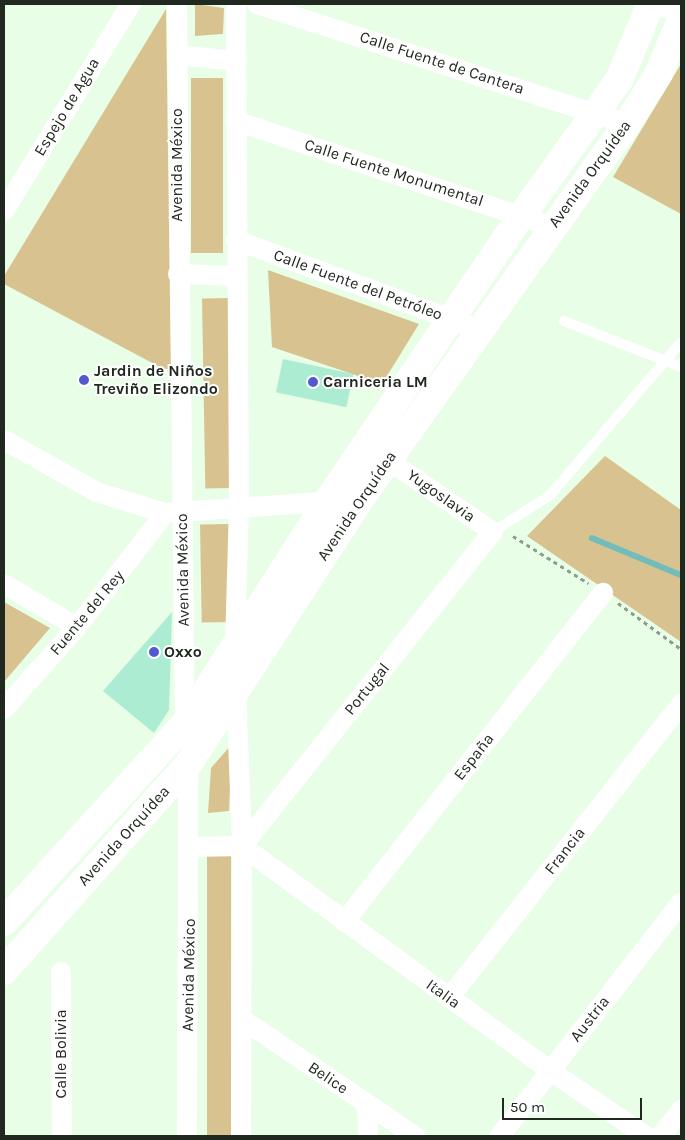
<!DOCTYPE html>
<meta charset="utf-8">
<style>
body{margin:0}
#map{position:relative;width:685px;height:1140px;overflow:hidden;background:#e8fee6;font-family:Karla,sans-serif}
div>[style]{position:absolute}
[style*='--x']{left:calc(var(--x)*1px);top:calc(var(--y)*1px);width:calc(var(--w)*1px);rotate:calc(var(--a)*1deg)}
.green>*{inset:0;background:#d8c390;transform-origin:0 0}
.stream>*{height:5.5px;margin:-2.75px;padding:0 2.75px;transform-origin:2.75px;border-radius:2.75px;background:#73bcbc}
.building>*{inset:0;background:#acecd3;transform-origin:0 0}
.path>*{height:3px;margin-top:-1.5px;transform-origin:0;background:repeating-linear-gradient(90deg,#8e9d8c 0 4px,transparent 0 8px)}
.lane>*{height:10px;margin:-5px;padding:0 5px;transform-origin:5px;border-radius:5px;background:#fff}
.street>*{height:20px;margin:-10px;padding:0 10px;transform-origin:10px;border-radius:10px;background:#fff}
.secondary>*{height:28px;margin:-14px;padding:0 14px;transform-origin:14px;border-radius:14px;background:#fff}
.dots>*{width:14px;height:14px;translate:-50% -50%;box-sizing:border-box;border:2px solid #fff;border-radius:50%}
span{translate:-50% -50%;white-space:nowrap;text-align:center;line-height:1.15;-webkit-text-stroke:4px #fff;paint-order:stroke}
.street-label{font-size:16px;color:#20281f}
.poi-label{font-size:16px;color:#20281f;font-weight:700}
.left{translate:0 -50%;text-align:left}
.frame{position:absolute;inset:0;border:5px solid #20281f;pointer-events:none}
.scale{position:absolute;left:502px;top:1098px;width:140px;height:22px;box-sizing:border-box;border:2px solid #20281f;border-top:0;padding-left:6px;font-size:15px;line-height:18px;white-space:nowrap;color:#20281f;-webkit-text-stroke:4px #fff;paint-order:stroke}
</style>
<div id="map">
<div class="green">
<i style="clip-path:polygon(195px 4px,224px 8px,223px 34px,195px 36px)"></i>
<i style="clip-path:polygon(166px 9px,171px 373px,4px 284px,4px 276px)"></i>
<i style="clip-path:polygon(681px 64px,681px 214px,613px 177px)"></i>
<i style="left:223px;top:78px;width:175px;height:32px;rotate:90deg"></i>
<i style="clip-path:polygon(268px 270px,419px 324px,382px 384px,272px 347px)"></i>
<i style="left:229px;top:298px;width:190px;height:27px;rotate:89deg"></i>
<i style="clip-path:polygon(605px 456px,681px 510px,681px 642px,527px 536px)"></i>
<i style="left:229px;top:524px;width:98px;height:29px;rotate:89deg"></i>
<i style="clip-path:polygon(4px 602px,50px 628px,4px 682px)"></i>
<i style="clip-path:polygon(232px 744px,229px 811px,208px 813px,211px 768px)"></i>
<i style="left:207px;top:850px;width:24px;height:286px"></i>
</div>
<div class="stream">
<i style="--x:592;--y:538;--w:96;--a:22.6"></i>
</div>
<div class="building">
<i style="left:283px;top:359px;width:72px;height:34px;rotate:12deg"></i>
<i style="clip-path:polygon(172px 612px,169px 710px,154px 733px,103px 691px)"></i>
</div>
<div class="path">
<i style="--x:513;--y:536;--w:89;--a:32.1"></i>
<i style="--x:618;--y:603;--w:78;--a:36.1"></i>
</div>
<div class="lane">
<i style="--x:564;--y:321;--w:126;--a:21.5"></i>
<i style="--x:493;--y:532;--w:68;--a:-33"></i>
<i style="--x:550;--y:495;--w:201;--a:-49.4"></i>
</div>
<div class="street">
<i style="--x:177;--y:4;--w:723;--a:89.37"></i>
<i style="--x:257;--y:4;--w:389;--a:18"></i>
<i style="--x:654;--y:4;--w:29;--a:20"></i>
<i style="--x:177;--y:55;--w:60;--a:5.7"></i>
<i style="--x:236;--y:121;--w:333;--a:18.5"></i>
<i style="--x:4;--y:211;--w:243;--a:-58.5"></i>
<i style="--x:236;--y:240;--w:261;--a:20.2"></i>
<i style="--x:178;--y:274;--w:58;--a:2"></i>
<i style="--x:4;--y:440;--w:107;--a:29.2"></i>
<i style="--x:97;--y:492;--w:71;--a:17.2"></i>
<i style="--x:165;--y:513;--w:172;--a:-4"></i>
<i style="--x:4;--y:584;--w:85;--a:30.5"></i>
<i style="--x:235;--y:647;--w:141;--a:-88.4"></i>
<i style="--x:239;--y:506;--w:502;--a:-90.34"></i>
<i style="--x:236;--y:688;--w:158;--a:87.8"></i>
<i style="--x:242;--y:846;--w:290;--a:90.2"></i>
<i style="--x:4;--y:709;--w:110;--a:-48.3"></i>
<i style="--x:77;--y:627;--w:144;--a:-52.3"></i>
<i style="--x:242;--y:846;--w:402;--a:-51.4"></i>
<i style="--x:493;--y:532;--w:127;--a:-145.6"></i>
<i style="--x:242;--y:846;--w:380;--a:36.1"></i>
<i style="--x:549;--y:1070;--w:117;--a:34.2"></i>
<i style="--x:191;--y:847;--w:51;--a:-1.1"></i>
<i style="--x:344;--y:922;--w:419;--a:-51.8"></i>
<i style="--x:61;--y:972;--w:164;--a:89.7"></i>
<i style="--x:449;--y:998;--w:375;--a:-51.7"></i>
<i style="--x:242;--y:1019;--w:209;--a:34.1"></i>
<i style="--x:367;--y:1104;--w:32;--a:88"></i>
<i style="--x:187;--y:1136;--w:378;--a:-89.8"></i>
<i style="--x:500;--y:1136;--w:295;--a:-52.2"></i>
<i style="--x:661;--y:1136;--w:33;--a:-52"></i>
</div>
<div class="secondary">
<i style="--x:4;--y:922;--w:268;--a:-47.6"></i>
<i style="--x:185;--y:724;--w:266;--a:-57.4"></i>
<i style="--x:328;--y:500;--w:345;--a:-55.8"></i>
<i style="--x:522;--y:215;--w:166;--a:-54.3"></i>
<i style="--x:619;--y:80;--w:82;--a:-67.2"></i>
<i style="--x:4;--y:971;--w:278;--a:-48.3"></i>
<i style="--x:189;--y:763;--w:312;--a:-57"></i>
<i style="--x:359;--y:501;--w:463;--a:-54.6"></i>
<i style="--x:627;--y:124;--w:58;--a:-57.7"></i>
<i style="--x:658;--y:75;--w:60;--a:-67.3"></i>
</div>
<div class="dots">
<i style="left:84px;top:380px;background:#535ad0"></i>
<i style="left:313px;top:382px;background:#535ad0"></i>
<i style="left:154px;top:652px;background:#535ad0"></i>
</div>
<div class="street-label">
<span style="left:442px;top:63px;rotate:18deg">Calle Fuente de Cantera</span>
<span style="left:67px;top:107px;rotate:-59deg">Espejo de Agua</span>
<span style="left:177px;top:165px;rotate:-90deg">Avenida México</span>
<span style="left:394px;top:173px;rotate:18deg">Calle Fuente Monumental</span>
<span style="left:590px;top:174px;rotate:-54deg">Avenida Orquídea</span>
<span style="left:358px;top:285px;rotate:20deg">Calle Fuente del Petróleo</span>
<span style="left:441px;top:496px;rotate:35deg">Yugoslavia</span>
<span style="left:357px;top:506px;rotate:-56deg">Avenida Orquídea</span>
<span style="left:183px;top:570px;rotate:-91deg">Avenida México</span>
<span style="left:87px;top:613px;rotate:-50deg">Fuente del Rey</span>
<span style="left:367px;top:689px;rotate:-51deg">Portugal</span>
<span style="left:474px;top:757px;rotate:-52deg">España</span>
<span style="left:124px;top:836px;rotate:-48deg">Avenida Orquídea</span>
<span style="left:565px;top:851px;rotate:-52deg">Francia</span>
<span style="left:189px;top:975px;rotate:-89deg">Avenida México</span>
<span style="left:443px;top:994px;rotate:36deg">Italia</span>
<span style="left:590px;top:1019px;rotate:-52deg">Austria</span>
<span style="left:61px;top:1054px;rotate:-90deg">Calle Bolivia</span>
<span style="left:328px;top:1078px;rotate:34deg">Belice</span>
</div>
<div class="poi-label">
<span class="left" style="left:94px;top:380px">Jardin de Niños<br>Treviño Elizondo</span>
<span class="left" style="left:323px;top:382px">Carniceria LM</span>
<span class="left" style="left:164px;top:652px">Oxxo</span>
</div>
<div class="frame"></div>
<div class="scale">50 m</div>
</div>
